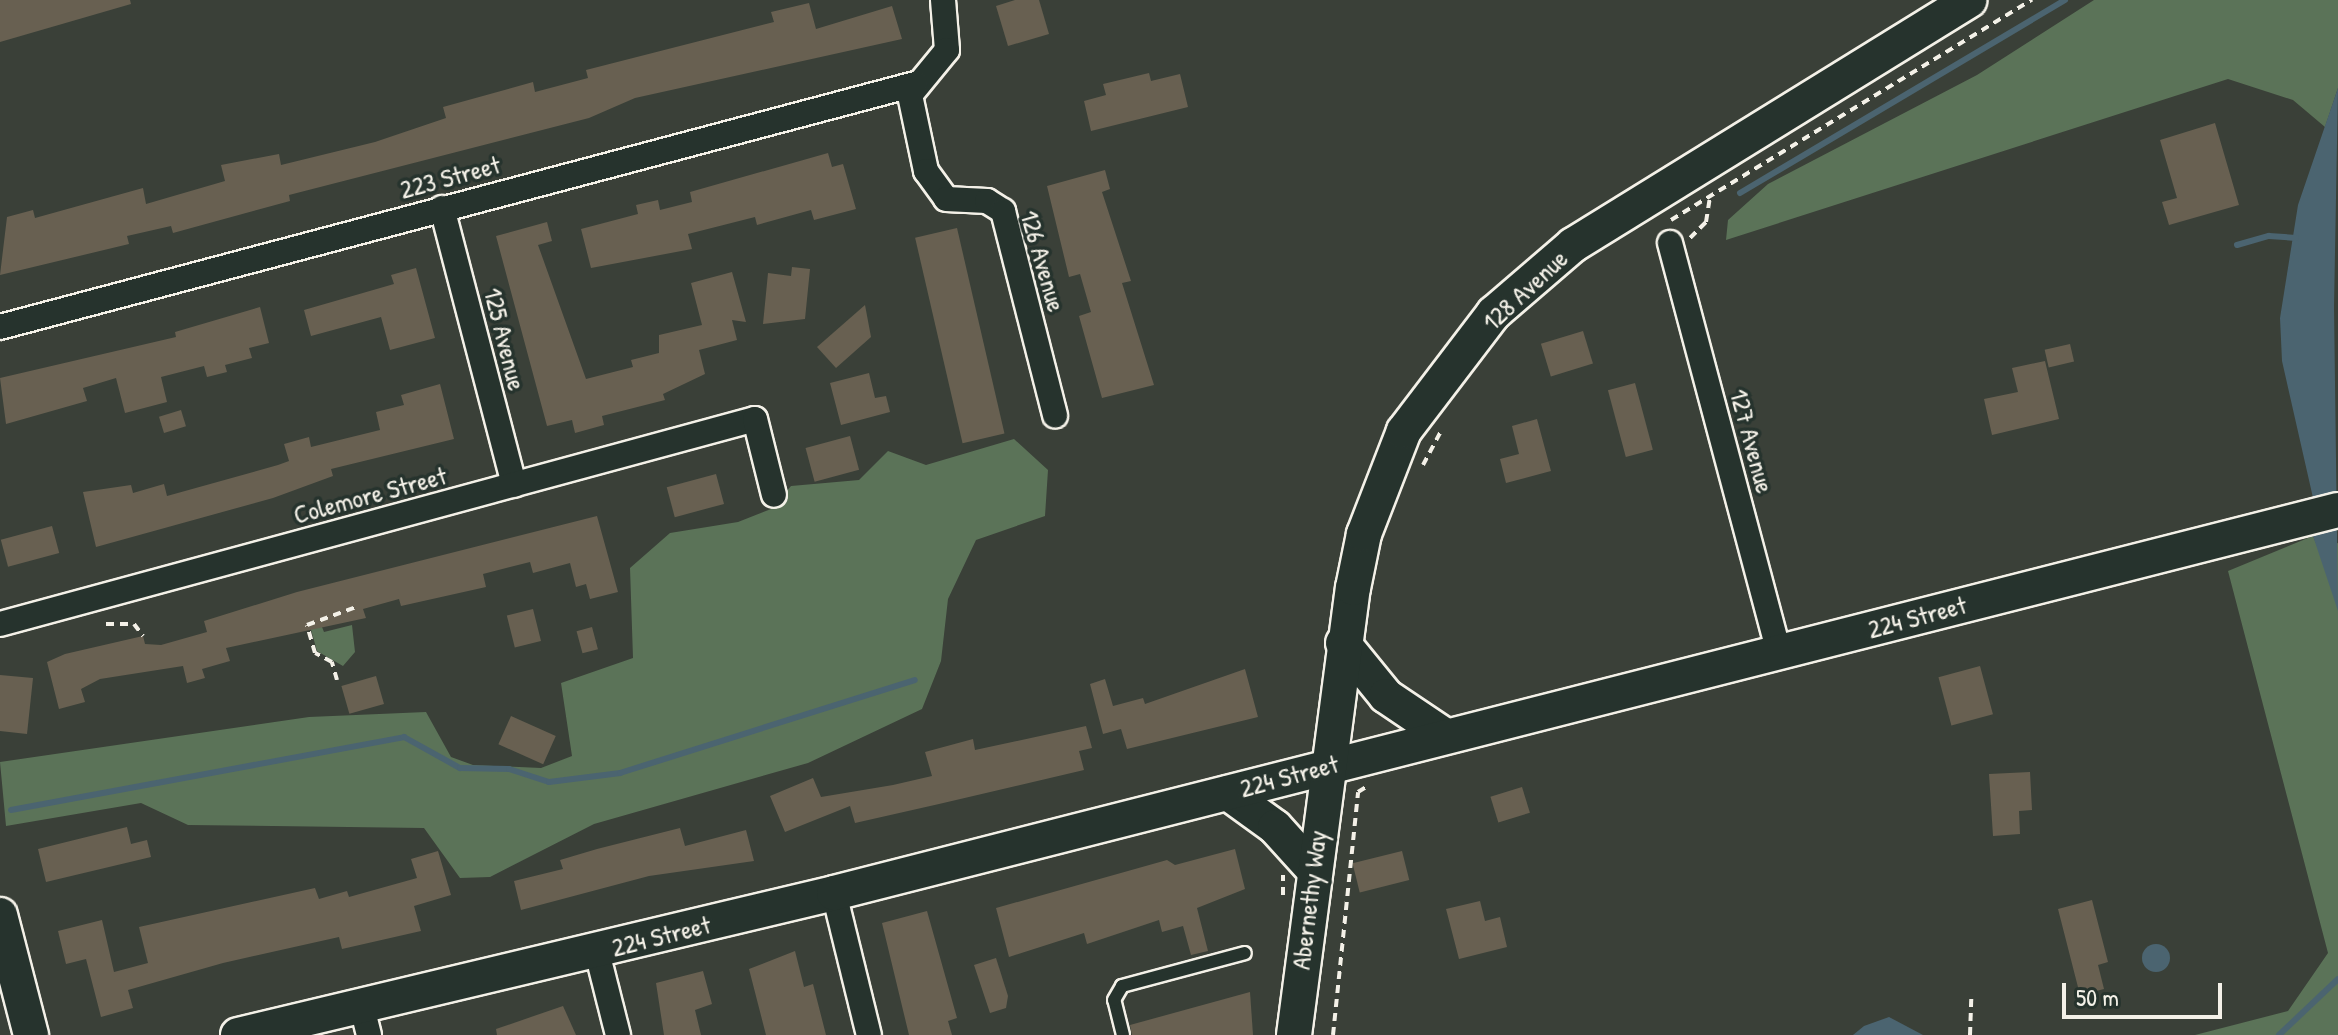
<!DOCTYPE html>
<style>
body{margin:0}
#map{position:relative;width:2338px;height:1035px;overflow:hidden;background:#3a4038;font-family:"Patrick Hand",sans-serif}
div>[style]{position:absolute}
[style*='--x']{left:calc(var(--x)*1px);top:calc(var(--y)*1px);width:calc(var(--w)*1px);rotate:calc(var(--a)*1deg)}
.green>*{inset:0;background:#5b7358}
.water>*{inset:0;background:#4b6470}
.round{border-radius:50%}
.stream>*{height:6px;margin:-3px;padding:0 3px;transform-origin:3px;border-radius:3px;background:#4b6470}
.building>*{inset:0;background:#686051;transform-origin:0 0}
.path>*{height:4px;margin-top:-2px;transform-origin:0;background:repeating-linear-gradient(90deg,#f4f1e8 0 8px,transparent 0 14px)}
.roads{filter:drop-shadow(2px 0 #f4f1e8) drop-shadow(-2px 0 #f4f1e8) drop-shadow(0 2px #f4f1e8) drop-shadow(0 -2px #f4f1e8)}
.lane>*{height:12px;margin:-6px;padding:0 6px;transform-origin:6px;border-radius:6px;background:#26332d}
.street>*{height:24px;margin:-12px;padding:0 12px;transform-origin:12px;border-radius:12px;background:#26332d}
.secondary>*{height:34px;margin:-17px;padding:0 17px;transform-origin:17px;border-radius:17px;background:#26332d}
span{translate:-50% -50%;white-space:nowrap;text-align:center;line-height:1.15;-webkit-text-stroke:7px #26332d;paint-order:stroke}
.street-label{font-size:26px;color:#f4f1e8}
.scale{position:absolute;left:2062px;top:983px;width:160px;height:36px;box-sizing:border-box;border:4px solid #f4f1e8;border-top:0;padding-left:10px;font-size:24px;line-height:28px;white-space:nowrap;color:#f4f1e8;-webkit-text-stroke:6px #26332d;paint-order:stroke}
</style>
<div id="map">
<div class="green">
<i style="clip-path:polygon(2094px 0,2338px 0,2338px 88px,2325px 127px,2293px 100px,2228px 79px,1726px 240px,1728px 220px,1768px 184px,1977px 75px)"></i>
<i style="clip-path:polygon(1014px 439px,1048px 470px,1045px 516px,976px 540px,948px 599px,941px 661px,922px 709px,808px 763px,594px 824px,490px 877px,460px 878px,424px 828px,188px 825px,141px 803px,6px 826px,0 762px,309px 717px,426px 712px,451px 757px,473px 765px,541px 768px,572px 756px,561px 683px,633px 658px,630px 568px,670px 533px,738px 522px,771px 509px,791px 486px,859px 480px,888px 451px,926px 465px)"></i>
<i style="clip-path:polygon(2313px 536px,2318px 548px,2338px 543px,2338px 1035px,2195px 1035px,2288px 1011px,2328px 953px,2228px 571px)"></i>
<i style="clip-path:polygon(320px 622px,324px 632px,352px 625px,355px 652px,343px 666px,317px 651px,310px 626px)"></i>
</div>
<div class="water">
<i style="clip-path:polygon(2338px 88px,2334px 307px,2338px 611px,2313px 536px,2316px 511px,2282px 361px,2280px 318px,2298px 205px)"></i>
<i class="round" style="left:2142px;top:944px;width:28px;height:28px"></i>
<i style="clip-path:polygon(1889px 1017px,1923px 1035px,1853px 1035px,1864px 1026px)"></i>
</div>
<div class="stream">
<i style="--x:1740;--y:193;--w:378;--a:-30.7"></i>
<i style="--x:2237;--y:245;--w:33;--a:-16"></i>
<i style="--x:2269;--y:236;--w:27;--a:4"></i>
<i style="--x:11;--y:810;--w:400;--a:-10.5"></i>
<i style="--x:404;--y:737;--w:64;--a:29"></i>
<i style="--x:460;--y:768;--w:49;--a:1.2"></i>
<i style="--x:509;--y:769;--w:42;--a:18"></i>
<i style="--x:549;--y:782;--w:72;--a:-7.2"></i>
<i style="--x:620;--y:773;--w:309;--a:-17.5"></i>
<i style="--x:2279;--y:1035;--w:81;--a:-43.5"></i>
</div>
<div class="building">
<i style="clip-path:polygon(0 0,130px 0,131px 4px,0 42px)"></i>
<i style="clip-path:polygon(1015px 0,1039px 0,1049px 34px,1008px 46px,996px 6px)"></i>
<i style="clip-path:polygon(809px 3px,816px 29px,892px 6px,902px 39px,635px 98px,589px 118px,289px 195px,290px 201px,173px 233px,171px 226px,127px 236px,129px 244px,0 275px,7px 217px,33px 210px,35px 218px,143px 188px,146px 204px,225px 181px,221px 165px,279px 154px,281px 165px,375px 142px,446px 118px,443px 107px,533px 82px,535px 92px,588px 78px,586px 70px,774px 22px,771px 12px)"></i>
<i style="clip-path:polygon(1149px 73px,1151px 81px,1180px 74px,1188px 107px,1091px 131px,1084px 101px,1106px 95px,1103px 84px)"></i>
<i style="clip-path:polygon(2215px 123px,2239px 205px,2169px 225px,2162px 202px,2177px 198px,2160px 140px)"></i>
<i style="clip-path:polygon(828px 153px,832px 167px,843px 164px,856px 209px,814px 220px,811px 210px,757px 225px,755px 217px,688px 234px,692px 249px,591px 268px,581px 229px,638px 214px,636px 205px,658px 200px,660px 210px,692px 202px,690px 192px)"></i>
<i style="clip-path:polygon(1105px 170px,1110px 189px,1102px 192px,1131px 281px,1122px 283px,1154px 385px,1102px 398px,1079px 316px,1091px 312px,1080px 274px,1069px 277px,1047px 186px)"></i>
<i style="clip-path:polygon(547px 222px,552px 241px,538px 245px,586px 379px,633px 367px,631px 360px,659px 353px,659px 335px,702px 325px,691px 283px,732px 272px,746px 322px,732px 320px,737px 340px,699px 350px,705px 374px,663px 394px,665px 400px,602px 416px,604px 425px,575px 433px,572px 420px,547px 426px,496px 236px)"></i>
<i style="left:957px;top:228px;width:211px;height:43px;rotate:77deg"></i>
<i style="clip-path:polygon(792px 267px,810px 269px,805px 319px,763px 324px,768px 273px,791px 276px)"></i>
<i style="clip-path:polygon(416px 268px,435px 338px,390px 350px,381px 317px,311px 336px,304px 310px,394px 284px,391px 275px)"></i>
<i style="clip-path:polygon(865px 305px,871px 337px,836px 368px,817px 347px)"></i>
<i style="clip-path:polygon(260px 307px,269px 343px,249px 348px,252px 358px,225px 365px,227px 372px,207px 377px,204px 366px,161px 377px,167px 402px,125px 413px,116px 378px,83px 388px,87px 401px,6px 424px,0 378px,176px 337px,175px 332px)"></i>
<i style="left:1583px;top:331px;width:34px;height:44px;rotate:73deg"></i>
<i style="left:2070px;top:344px;width:18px;height:26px;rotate:77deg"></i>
<i style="clip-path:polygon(2045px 361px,2059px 419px,1992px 435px,1984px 399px,2018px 392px,2012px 368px)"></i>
<i style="clip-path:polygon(869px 373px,875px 398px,886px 396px,890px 412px,841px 425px,830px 383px)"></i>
<i style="left:1635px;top:383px;width:69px;height:28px;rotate:75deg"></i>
<i style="clip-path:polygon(440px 384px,454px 439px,331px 469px,333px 476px,273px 498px,96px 547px,83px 492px,131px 485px,133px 493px,164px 484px,167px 496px,278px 465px,289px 461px,284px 444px,309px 437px,311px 447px,380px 430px,376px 412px,404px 405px,401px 395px)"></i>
<i style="left:181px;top:410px;width:17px;height:23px;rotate:73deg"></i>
<i style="clip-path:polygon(1537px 419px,1551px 471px,1506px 483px,1500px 459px,1519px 454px,1512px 426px)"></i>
<i style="left:850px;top:436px;width:35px;height:46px;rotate:75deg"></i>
<i style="left:716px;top:474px;width:31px;height:51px;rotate:75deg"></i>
<i style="clip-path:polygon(597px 516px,618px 592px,590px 599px,586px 584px,576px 587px,570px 563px,533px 573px,530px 562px,483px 574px,486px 587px,401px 606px,399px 599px,363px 609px,366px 618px,226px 648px,230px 661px,202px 669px,205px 678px,187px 683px,183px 666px,100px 679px,81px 689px,85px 702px,59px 709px,47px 662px,65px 654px,143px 636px,145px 644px,161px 645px,207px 632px,204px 621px,297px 592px)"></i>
<i style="left:52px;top:526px;width:28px;height:53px;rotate:75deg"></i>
<i style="left:533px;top:609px;width:33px;height:27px;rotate:76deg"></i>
<i style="left:592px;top:627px;width:23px;height:16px;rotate:75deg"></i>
<i style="left:1980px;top:666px;width:50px;height:43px;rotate:75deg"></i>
<i style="clip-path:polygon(1245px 669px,1258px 717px,1127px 749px,1121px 729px,1103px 734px,1090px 684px,1105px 679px,1113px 706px,1143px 698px,1145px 704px)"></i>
<i style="clip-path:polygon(0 675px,33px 678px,27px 734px,0 731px)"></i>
<i style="left:376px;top:676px;width:29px;height:36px;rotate:74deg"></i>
<i style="left:511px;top:716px;width:49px;height:31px;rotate:24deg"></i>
<i style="clip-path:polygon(1086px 726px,1092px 748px,1079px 751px,1084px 770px,939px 804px,855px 823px,850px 806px,785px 832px,770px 796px,813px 778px,821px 797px,893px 785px,932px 776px,925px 752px,973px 739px,975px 750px)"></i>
<i style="clip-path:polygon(2030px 772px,2032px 810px,2019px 811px,2020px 834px,1993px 836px,1989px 774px)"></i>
<i style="left:1522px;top:787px;width:27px;height:33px;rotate:73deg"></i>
<i style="clip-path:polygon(127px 827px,131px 844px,147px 840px,151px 857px,46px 882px,38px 849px)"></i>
<i style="clip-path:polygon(680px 828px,685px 846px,746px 830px,754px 861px,649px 876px,521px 910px,514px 881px,563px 869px,560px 860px,597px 849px)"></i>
<i style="clip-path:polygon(1235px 849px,1245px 889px,1197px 908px,1208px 951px,1191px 955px,1183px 926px,1162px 932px,1159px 920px,1087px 944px,1084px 933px,1009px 957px,996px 908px,1167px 860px,1175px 865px)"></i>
<i style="clip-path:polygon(438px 851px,451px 895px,414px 906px,421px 931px,342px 949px,339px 937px,223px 963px,128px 990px,133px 1008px,101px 1017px,86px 959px,66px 964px,58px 931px,102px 920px,114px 972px,148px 963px,139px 927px,315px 888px,319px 899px,347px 891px,349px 897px,417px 878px,411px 859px)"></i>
<i style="left:1402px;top:851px;width:30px;height:51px;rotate:76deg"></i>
<i style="clip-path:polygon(2092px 900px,2108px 962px,2098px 965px,2104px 989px,2080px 995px,2058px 909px)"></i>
<i style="clip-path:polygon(1480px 901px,1485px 921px,1500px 917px,1507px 947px,1459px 959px,1446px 909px)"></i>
<i style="clip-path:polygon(927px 911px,957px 1018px,948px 1021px,952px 1035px,909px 1035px,882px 923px)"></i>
<i style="clip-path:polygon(795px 951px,804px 987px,813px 984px,826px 1035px,766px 1035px,749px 969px)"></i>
<i style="clip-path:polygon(996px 958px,1008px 996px,1006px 1008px,990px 1013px,974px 965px)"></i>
<i style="clip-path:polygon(703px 971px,712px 1004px,695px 1010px,701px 1035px,664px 1035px,656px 983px)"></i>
<i style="clip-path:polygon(1250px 992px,1253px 1035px,1132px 1035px,1130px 1025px)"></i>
<i style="clip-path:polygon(563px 1006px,576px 1035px,497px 1035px,496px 1029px)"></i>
</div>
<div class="path">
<i style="--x:1671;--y:220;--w:423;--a:-31.4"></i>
<i style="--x:1690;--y:238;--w:23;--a:-45"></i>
<i style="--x:1706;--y:222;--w:26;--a:-81"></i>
<i style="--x:1423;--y:465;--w:40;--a:-62"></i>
<i style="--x:106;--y:624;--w:28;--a:0"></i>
<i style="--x:134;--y:624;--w:15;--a:53"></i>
<i style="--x:337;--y:680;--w:19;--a:-106"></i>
<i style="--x:332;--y:662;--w:19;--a:-152"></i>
<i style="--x:315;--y:653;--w:29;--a:-106"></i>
<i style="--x:307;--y:625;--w:52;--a:-20.2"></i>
<i style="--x:1283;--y:895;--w:20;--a:-90"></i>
<i style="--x:1333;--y:1035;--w:244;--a:-84.1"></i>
<i style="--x:1358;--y:792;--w:9;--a:-32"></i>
<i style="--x:1970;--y:1035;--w:37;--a:-88"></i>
</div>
<div class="roads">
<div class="lane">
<i style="--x:1123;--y:1035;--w:36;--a:-104"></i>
<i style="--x:1114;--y:1000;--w:16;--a:-60"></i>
<i style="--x:1122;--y:986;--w:127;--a:-15"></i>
</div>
<div class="street">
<i style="--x:943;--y:0;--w:50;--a:85.4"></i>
<i style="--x:947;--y:50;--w:58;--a:129.4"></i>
<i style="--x:910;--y:95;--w:78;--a:78.1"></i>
<i style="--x:926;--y:171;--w:34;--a:54"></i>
<i style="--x:946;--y:199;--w:41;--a:2.8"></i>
<i style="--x:987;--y:201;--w:19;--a:32"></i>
<i style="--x:1003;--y:211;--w:211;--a:75.7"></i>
<i style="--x:442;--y:208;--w:286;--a:75.4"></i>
<i style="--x:1670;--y:243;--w:424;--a:75.1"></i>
<i style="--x:0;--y:327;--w:947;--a:-14.87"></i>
<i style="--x:0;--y:624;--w:782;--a:-15.19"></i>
<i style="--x:755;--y:419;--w:78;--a:76"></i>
<i style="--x:834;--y:893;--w:146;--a:76.2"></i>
<i style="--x:597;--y:952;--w:86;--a:75.8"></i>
<i style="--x:362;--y:1007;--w:29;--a:76"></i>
</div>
<div class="secondary">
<i style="--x:1343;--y:643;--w:68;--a:50.9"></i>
<i style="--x:1386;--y:696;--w:70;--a:33.9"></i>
<i style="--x:1228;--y:793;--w:58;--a:35.9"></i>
<i style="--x:1275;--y:827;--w:55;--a:47.9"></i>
<i style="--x:0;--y:915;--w:124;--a:75.5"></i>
<i style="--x:238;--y:1035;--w:613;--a:-13.4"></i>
<i style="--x:834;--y:893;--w:1552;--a:-14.29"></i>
<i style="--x:1294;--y:1035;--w:451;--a:-82.5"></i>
<i style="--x:1353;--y:588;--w:55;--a:-78.5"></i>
<i style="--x:1364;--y:534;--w:110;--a:-68.8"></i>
<i style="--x:1404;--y:431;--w:148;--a:-52.7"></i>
<i style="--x:1494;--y:313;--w:104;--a:-40.7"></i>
<i style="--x:1573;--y:245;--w:466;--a:-31.7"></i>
</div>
</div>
<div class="street-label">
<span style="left:450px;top:177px;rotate:-15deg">223 Street</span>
<span style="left:1043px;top:261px;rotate:74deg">126 Avenue</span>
<span style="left:1525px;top:290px;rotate:-43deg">128 Avenue</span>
<span style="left:505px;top:339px;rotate:76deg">125 Avenue</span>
<span style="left:1752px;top:441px;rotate:75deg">127 Avenue</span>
<span style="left:370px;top:495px;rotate:-15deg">Colemore Street</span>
<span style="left:1917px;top:617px;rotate:-15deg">224 Street</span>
<span style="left:1289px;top:776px;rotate:-15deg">224 Street</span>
<span style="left:1309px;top:900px;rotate:-83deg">Abernethy Way</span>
<span style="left:661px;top:936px;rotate:-14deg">224 Street</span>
</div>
<div class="scale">50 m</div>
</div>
